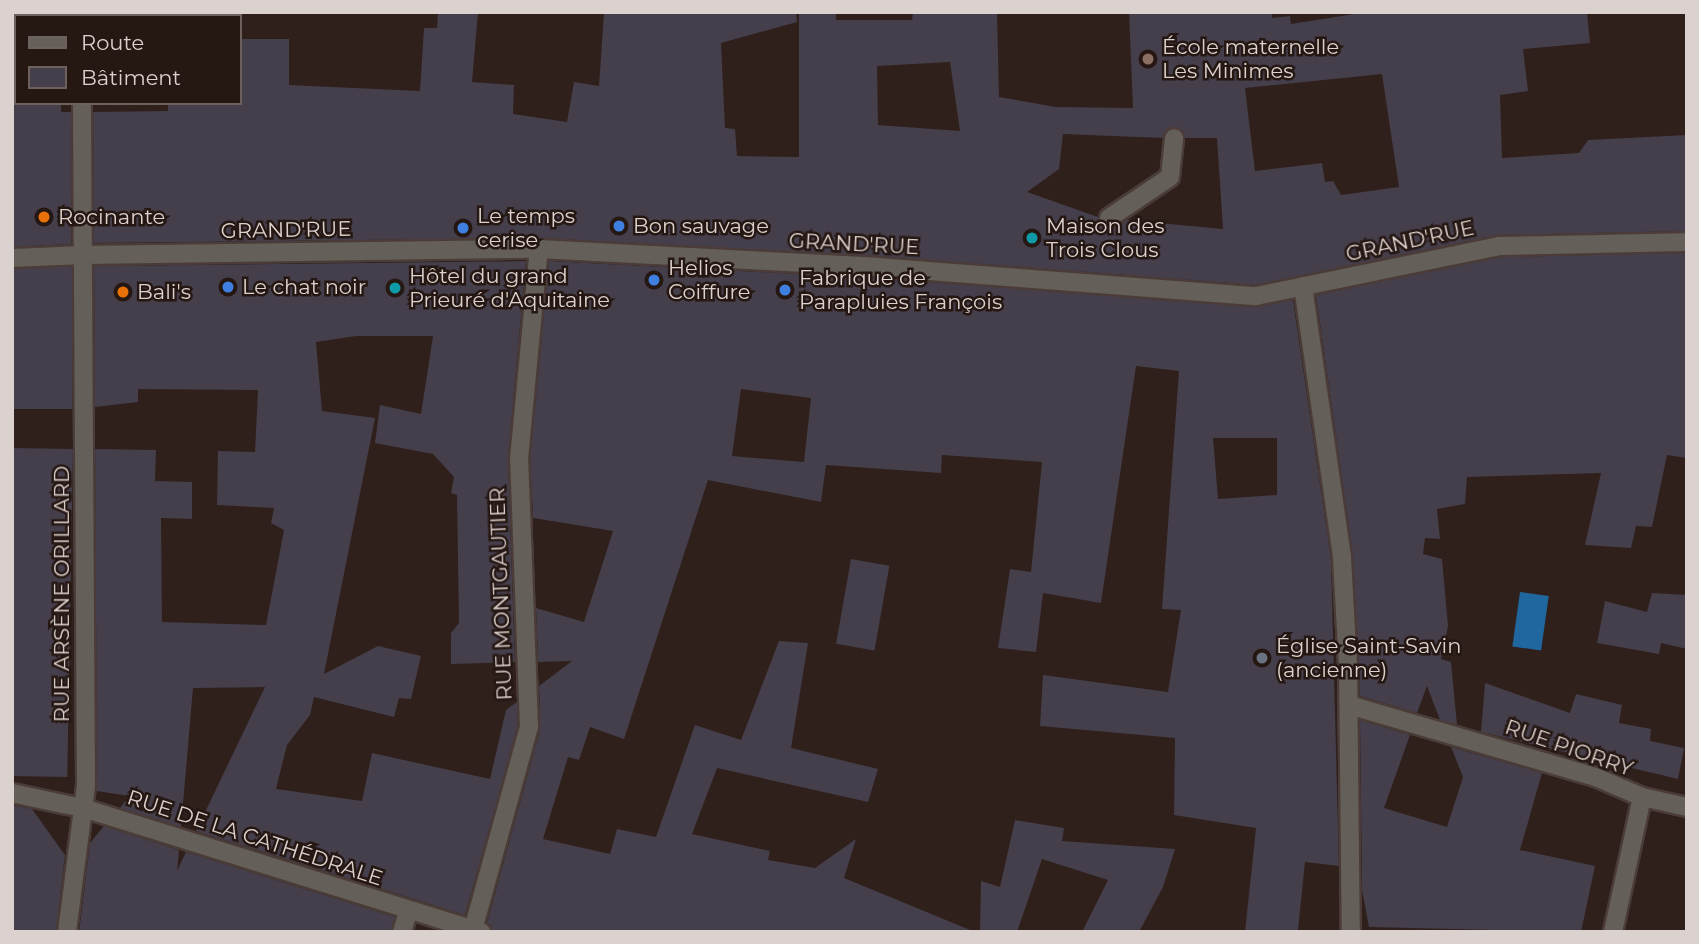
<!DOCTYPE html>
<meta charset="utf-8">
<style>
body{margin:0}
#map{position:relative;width:1699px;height:944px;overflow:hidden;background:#2f201b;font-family:Montserrat,sans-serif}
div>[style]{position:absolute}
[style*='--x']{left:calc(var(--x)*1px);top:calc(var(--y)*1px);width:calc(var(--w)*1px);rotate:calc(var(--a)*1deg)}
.water>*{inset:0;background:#20669f;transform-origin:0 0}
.building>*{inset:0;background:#453e4b;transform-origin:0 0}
.roads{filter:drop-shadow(2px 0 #4b3c38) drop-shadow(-2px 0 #4b3c38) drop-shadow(0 2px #4b3c38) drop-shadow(0 -2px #4b3c38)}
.service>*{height:18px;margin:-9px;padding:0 9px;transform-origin:9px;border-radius:9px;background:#645f59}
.pedestrian>*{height:18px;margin:-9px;padding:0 9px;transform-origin:9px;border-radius:9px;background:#645f59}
.minor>*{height:18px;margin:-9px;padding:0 9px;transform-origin:9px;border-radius:9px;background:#645f59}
.dots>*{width:19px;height:19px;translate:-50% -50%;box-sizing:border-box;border:4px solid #251712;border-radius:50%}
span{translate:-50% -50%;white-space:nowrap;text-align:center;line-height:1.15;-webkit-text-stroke:5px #251712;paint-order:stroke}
.poi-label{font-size:21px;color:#dbd1ce}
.left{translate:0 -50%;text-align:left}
.street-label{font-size:21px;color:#dbd1ce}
.frame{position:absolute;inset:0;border:14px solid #dbd1ce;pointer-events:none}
.legend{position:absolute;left:14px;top:14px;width:228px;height:91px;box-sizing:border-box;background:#251712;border:2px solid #6e615d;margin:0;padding:9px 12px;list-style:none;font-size:21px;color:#dbd1ce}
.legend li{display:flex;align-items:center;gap:14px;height:35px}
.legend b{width:35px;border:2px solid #6e615d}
</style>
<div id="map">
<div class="water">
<i style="left:1520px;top:592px;width:29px;height:55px;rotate:8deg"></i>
</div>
<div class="building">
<i style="clip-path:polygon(evenodd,438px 12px,478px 12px,472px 82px,514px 85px,513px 114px,567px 122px,574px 82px,599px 86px,604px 13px,796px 12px,797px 22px,721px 43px,725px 128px,735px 129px,737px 156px,799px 157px,799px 12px,836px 12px,836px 20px,912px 20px,913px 12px,997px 12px,999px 97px,1056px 107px,1133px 108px,1129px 12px,1272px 12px,1272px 18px,1290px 16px,1291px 24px,1367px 12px,1587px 12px,1590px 43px,1523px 49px,1528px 91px,1500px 95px,1502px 158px,1579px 153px,1588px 140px,1687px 135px,1687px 231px,1497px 235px,1255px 285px,878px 256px,540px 238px,94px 243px,93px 112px,168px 111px,168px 103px,240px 103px,240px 39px,289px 39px,289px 85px,420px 91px,424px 28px,437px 28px,438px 12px,950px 62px,960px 131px,878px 125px,877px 66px,950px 62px,438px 12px,1382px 74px,1399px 187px,1341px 195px,1333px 181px,1325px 182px,1322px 163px,1255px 171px,1245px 88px,1382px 74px,438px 12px,1174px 127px,1185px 138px,1217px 138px,1223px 229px,1126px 220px,1109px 229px,1100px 225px,1098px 217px,1027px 192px,1059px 169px,1063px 134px,1163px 138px,1174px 127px)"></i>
<i style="clip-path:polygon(12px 103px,61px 103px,61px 112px,71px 112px,71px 244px,12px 247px)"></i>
<i style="clip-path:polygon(1687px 253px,1687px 458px,1667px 455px,1652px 527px,1636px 526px,1631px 548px,1585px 545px,1601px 473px,1467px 477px,1465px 504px,1437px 509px,1440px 539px,1425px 538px,1423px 554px,1442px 559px,1448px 626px,1441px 659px,1451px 662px,1457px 725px,1440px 720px,1427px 686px,1417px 713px,1360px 696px,1353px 556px,1316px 295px,1500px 257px)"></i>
<i style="clip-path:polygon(526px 261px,508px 458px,515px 662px,451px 664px,451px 633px,459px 623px,457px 495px,451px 493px,454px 477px,433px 454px,375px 443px,380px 405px,421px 414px,433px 336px,356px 336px,316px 342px,322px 411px,375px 418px,324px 674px,378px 646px,421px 656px,411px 699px,399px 698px,394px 717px,314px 697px,310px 715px,287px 745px,276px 789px,362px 801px,372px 753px,490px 779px,506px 710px,517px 702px,518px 726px,465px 915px,196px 831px,265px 687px,193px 688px,181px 827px,120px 808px,129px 796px,97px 791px,95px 449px,156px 450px,155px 481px,192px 482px,192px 519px,161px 518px,162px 622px,266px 625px,284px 530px,271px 523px,274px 508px,217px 505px,218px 451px,255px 452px,258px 390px,138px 389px,138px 402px,95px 407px,94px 266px)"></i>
<i style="clip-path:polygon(evenodd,549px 261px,876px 278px,1255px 307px,1293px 300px,1331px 559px,1339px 866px,1305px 862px,1298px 930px,1245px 932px,1256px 828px,1174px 815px,1175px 738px,1040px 726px,1043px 675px,1168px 692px,1181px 610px,1162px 609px,1179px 371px,1136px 366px,1101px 603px,1043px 593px,1036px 652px,998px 648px,1010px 569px,1031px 572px,1042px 462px,942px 455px,941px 473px,826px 465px,821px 502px,708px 480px,624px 739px,590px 727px,579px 760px,568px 757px,543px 839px,610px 854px,617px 829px,656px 837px,695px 725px,741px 740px,779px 641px,808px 643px,791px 748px,878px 769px,868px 802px,717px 768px,692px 834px,770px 851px,768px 860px,815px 868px,856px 839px,844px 878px,975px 932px,492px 932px,487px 923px,540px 730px,539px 686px,572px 661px,538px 662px,536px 608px,584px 622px,613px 531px,533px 518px,530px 459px,549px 261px,741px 389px,811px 398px,804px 462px,732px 456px,741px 389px,549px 261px,1213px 438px,1277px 438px,1277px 495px,1218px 499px,1213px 438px)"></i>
<i style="left:72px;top:267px;width:142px;height:60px;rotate:90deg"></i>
<i style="left:12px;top:448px;width:61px;height:328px;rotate:1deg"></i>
<i style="left:851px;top:559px;width:39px;height:86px;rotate:10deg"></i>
<i style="clip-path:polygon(1652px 593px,1687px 595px,1687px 649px,1661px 643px,1659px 654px,1597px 643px,1605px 601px,1647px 612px)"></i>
<i style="clip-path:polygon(1485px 683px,1570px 713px,1576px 694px,1622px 705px,1619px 723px,1651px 729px,1650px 741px,1684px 748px,1678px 779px,1481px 732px)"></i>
<i style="clip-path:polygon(1360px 720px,1410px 735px,1384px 808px,1447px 827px,1463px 777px,1451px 747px,1542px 773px,1520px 850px,1595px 866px,1581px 932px,1369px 927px,1362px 890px)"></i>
<i style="clip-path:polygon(12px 805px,32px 809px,65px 855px,56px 932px,12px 932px)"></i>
<i style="clip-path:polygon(1015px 820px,1064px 828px,1062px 841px,1175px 849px,1163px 887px,1139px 932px,1082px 932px,1108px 880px,1042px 859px,1017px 932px,980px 932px,981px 881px,1000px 887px)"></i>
<i style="clip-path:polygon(104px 826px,179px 850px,177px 871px,186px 852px,395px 917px,391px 932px,79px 932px,90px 843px)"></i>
</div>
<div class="roads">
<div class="service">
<i style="--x:1109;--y:218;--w:73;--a:-33.9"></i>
<i style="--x:1170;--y:177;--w:39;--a:-84"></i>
</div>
<div class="pedestrian">
<i style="--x:12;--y:258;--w:72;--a:-2.4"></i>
<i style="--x:12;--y:793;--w:52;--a:12.2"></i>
<i style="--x:83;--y:808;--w:417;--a:17.3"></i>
</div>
<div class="minor">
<i style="--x:81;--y:12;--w:4;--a:90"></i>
<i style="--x:84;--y:255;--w:455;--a:-0.8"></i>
<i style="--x:539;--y:249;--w:338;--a:3"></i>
<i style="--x:877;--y:267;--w:380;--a:4.4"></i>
<i style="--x:1256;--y:296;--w:248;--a:-11.6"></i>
<i style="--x:1499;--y:246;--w:188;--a:-1.2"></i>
<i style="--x:1303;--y:286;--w:275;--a:81.8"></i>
<i style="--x:1342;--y:558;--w:109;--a:86.8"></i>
<i style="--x:1348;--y:667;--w:265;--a:89.4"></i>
<i style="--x:1349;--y:705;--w:259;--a:16.3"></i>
<i style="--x:1598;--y:778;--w:48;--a:23.4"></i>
<i style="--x:1642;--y:797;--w:138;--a:102.1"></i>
<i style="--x:1642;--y:797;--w:46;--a:12.5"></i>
<i style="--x:63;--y:804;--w:20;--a:11"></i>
<i style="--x:473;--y:930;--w:211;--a:-74.6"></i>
<i style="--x:529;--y:727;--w:268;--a:-92.1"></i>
<i style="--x:519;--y:459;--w:211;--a:-84.6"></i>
<i style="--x:67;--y:932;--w:148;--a:-82.6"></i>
<i style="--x:86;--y:785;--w:682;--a:-90.34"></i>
<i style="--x:402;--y:932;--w:21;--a:-73"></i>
</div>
</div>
<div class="dots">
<i style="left:1148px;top:59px;background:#8d6e63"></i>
<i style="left:44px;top:217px;background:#e8710a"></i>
<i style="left:619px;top:226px;background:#3f7fe0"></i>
<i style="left:463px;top:228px;background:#3f7fe0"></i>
<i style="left:1032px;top:238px;background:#0f9aa8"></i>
<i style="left:654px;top:280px;background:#3f7fe0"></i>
<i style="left:228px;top:287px;background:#3f7fe0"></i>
<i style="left:395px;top:288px;background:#0f9aa8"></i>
<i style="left:785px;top:290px;background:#3f7fe0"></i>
<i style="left:123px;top:292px;background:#e8710a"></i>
<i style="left:1262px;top:658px;background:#6b7280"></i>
</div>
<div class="poi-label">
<span class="left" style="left:1162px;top:59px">École maternelle<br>Les Minimes</span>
<span class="left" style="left:477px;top:228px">Le temps<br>cerise</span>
<span class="left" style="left:58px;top:217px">Rocinante</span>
<span class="left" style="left:633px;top:226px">Bon sauvage</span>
<span class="left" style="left:1046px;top:238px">Maison des<br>Trois Clous</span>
<span class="left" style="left:668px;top:280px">Helios<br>Coiffure</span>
<span class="left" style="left:409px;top:288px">Hôtel du grand<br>Prieuré d'Aquitaine</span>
<span class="left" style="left:799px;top:290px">Fabrique de<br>Parapluies François</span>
<span class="left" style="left:242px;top:287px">Le chat noir</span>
<span class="left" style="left:137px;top:292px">Bali's</span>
<span class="left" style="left:1276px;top:658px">Église Saint-Savin<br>(ancienne)</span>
</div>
<div class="street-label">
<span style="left:286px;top:230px;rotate:-1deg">GRAND'RUE</span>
<span style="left:1410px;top:241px;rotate:-12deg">GRAND'RUE</span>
<span style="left:854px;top:244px;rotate:3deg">GRAND'RUE</span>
<span style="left:62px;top:594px;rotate:-90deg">RUE ARSÈNE ORILLARD</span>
<span style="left:501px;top:594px;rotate:-92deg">RUE MONTGAUTIER</span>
<span style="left:1569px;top:748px;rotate:19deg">RUE PIORRY</span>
<span style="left:255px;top:838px;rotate:18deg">RUE DE LA CATHÉDRALE</span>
</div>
<div class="frame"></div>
<ul class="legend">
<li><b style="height:9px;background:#645f59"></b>Route</li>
<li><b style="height:19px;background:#453e4b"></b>Bâtiment</li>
</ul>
</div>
